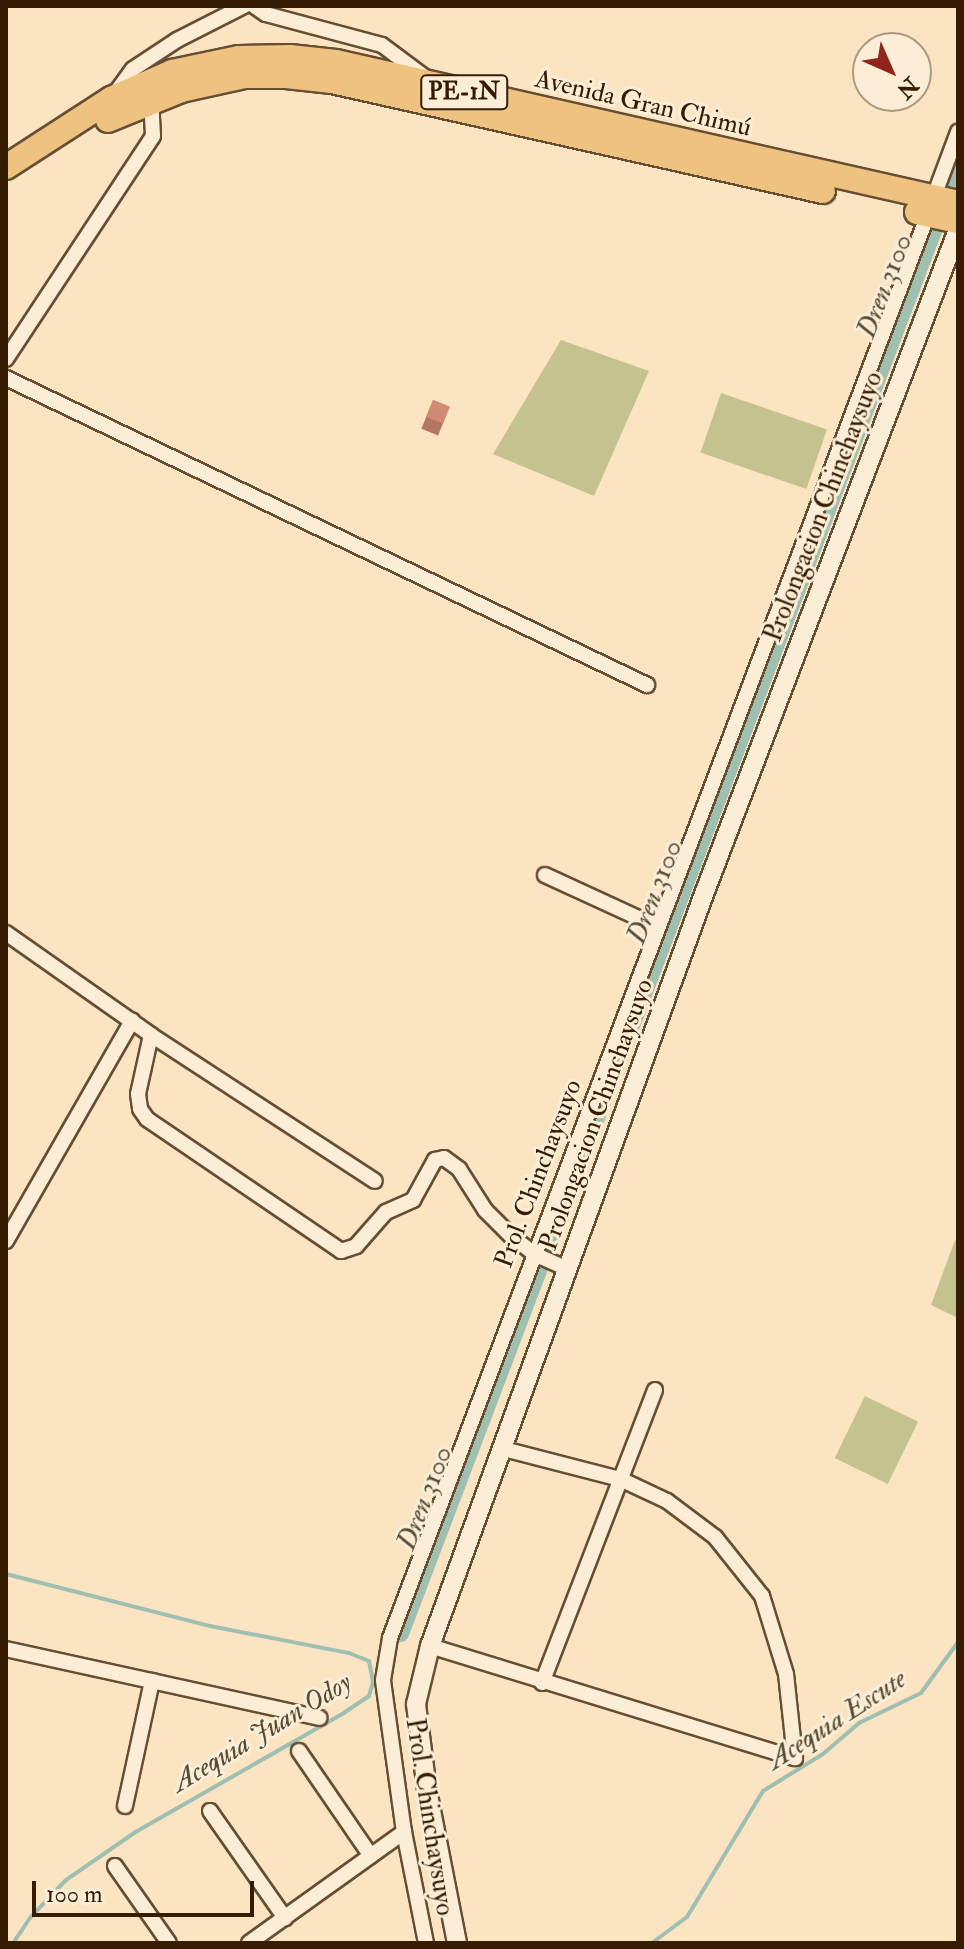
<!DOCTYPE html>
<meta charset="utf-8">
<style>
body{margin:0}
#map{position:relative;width:964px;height:1949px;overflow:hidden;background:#fbe4c2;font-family:"IM FELL Double Pica",serif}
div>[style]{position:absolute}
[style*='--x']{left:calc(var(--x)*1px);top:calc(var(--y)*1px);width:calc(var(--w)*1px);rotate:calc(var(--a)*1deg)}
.green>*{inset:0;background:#c4c28f;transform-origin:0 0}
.stream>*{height:4px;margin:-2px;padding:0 2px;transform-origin:2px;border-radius:2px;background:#9fbfb1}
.canal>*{height:16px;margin:-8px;padding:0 8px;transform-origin:8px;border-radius:8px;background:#9fbfb1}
.roads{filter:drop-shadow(2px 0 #664e33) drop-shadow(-2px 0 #664e33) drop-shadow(0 2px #664e33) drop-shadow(0 -2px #664e33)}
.minor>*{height:14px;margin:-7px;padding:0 7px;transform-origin:7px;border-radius:7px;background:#fcedd7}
.tertiary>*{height:18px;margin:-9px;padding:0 9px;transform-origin:9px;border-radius:9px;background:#fcedd7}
.trunk>*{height:24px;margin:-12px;padding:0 12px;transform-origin:12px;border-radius:12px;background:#eec281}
.wall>*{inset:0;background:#b57763;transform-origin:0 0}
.building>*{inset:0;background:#d38a73;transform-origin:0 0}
span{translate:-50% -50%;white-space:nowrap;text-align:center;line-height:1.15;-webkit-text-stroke:6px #fcedd7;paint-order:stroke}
.shield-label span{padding:2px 6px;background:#fcedd7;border:2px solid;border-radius:6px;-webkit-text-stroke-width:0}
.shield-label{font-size:24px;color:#351c03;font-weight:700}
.street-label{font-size:26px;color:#351c03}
.water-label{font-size:28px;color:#554d37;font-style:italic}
.frame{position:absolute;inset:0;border:8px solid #351c03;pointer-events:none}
.north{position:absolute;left:852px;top:32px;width:80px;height:80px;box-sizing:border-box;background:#fcedd7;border:2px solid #ac9982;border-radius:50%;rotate:135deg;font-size:22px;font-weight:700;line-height:32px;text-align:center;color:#351c03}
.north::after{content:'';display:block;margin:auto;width:28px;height:36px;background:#8f2418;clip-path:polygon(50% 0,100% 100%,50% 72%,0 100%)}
.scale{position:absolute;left:32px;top:1881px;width:222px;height:36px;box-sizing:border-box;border:4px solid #351c03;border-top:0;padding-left:10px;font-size:24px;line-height:28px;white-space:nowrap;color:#351c03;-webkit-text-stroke:6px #fcedd7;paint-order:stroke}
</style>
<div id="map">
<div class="green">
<i style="clip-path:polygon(561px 340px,649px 371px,594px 496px,493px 454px)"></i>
<i style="left:721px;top:393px;width:112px;height:63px;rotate:19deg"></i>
<i style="clip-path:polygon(955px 1240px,958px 1242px,958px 1318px,931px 1305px)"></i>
<i style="left:865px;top:1396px;width:59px;height:69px;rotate:26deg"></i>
</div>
<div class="stream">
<i style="--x:6;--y:1574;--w:211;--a:14.3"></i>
<i style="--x:210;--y:1626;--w:142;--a:11"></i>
<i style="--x:349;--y:1653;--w:22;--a:22"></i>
<i style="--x:369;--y:1661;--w:21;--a:79"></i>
<i style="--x:373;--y:1682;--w:15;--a:106"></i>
<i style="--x:369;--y:1696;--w:30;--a:146"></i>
<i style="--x:344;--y:1713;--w:238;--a:150.3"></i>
<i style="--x:137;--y:1831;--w:86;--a:145.4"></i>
<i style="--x:66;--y:1880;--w:52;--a:133.5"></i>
<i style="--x:30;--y:1918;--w:30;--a:124"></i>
<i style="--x:652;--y:1943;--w:44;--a:-36.6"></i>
<i style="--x:687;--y:1917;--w:147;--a:-58.9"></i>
<i style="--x:763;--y:1791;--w:70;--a:-31.7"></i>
<i style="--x:823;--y:1754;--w:48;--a:-40.7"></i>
<i style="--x:859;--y:1723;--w:69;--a:-25.8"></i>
<i style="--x:921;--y:1693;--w:63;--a:-54"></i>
</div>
<div class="canal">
<i style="--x:401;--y:1634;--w:1568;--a:-69.2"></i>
</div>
<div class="roads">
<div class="minor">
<i style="--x:254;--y:6;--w:14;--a:34"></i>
<i style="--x:266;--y:14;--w:120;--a:15"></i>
<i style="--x:382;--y:45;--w:54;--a:36.7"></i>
<i style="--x:114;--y:95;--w:32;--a:-54"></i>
<i style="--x:133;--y:69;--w:53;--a:-33.4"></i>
<i style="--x:177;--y:40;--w:75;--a:-26.9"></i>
<i style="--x:933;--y:199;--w:72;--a:-69.5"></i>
<i style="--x:6;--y:359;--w:267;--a:-56.6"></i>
<i style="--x:153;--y:136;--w:35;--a:-93"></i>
<i style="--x:6;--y:378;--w:711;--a:25.59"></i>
<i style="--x:545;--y:875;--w:124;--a:24.7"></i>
<i style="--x:6;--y:933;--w:177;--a:35.1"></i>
<i style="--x:151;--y:1035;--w:267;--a:33.1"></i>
<i style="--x:151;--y:1035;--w:60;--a:102.4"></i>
<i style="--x:138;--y:1094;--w:15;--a:82"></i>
<i style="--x:140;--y:1109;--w:12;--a:55"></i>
<i style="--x:147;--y:1119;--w:235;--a:34.2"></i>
<i style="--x:341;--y:1251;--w:16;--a:-18"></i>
<i style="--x:356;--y:1246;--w:45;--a:-48.6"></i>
<i style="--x:386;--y:1212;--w:30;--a:-24"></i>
<i style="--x:413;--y:1200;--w:46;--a:-61.2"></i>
<i style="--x:435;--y:1160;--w:9;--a:-13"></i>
<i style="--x:444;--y:1158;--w:19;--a:36"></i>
<i style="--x:459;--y:1169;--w:49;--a:57.6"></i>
<i style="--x:485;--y:1210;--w:35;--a:45"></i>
<i style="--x:510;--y:1235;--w:31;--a:38"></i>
<i style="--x:534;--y:1254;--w:37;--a:24"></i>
<i style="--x:6;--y:1241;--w:254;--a:-60.2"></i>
<i style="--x:430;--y:1646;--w:382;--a:17.1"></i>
<i style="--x:795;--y:1758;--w:84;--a:-96.1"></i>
<i style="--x:786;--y:1674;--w:82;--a:-107.1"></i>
<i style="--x:762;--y:1596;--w:75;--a:-128.5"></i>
<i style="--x:715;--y:1537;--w:60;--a:-143.1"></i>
<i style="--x:667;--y:1501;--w:52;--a:-154.9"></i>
<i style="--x:620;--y:1479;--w:124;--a:-165.5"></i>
<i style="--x:6;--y:1649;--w:321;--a:12.4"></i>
<i style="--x:542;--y:1683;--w:314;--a:-68.9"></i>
<i style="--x:299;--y:1751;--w:127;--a:55.6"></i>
<i style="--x:125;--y:1806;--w:128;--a:-77.8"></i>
<i style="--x:210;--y:1811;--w:131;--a:55"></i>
<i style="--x:115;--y:1866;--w:94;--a:55"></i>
<i style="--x:249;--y:1943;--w:191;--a:-35.6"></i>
<i style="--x:426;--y:1943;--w:113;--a:-101.2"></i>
<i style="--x:404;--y:1832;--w:153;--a:-97.9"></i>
<i style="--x:383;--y:1680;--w:43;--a:-80.5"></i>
<i style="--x:390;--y:1638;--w:1522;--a:-69.3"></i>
</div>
<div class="tertiary">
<i style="--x:457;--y:1943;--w:156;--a:-101.1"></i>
<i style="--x:427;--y:1790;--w:87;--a:-97.3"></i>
<i style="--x:416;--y:1704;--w:60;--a:-76.4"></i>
<i style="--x:430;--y:1646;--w:800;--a:-69.98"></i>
<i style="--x:704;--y:894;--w:711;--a:-69.07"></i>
</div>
<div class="trunk">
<i style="--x:108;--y:120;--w:79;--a:-22.3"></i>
<i style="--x:181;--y:90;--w:65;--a:-12.5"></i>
<i style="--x:244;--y:76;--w:42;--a:0"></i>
<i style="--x:286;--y:76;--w:46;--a:6.2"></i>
<i style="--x:332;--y:81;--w:503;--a:12.63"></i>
<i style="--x:6;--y:167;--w:125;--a:-32.9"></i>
<i style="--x:111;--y:99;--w:67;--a:-23.9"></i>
<i style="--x:172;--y:72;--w:68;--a:-11.8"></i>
<i style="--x:239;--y:58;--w:51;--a:-1.1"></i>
<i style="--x:290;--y:57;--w:46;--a:6.2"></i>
<i style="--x:336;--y:62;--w:638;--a:12.77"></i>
<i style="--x:917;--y:212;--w:42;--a:12.4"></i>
</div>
</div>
<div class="wall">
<i style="left:433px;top:400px;width:18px;height:31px;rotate:22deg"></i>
</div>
<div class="building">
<i style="left:433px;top:400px;width:18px;height:18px;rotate:22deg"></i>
</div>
<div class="shield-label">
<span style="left:464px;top:92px">PE-1N</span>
</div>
<div class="street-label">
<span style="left:643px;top:104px;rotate:13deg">Avenida Gran Chimú</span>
<span style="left:824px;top:507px;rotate:-69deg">Prolongacion Chinchaysuyo</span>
<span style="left:597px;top:1115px;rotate:-70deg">Prolongacion Chinchaysuyo</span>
<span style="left:539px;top:1174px;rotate:-69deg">Prol. Chinchaysuyo</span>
<span style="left:429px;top:1817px;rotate:81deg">Prol. Chinchaysuyo</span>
</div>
<div class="water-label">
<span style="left:885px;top:286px;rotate:-69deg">Dren 3100</span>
<span style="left:655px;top:892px;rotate:-69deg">Dren 3100</span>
<span style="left:425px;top:1498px;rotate:-69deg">Dren 3100</span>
<span style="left:837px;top:1720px;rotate:-33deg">Acequia Escute</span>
<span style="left:262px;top:1733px;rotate:-31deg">Acequia Juan Odoy</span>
</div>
<div class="frame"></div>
<div class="north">N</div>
<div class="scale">100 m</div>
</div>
